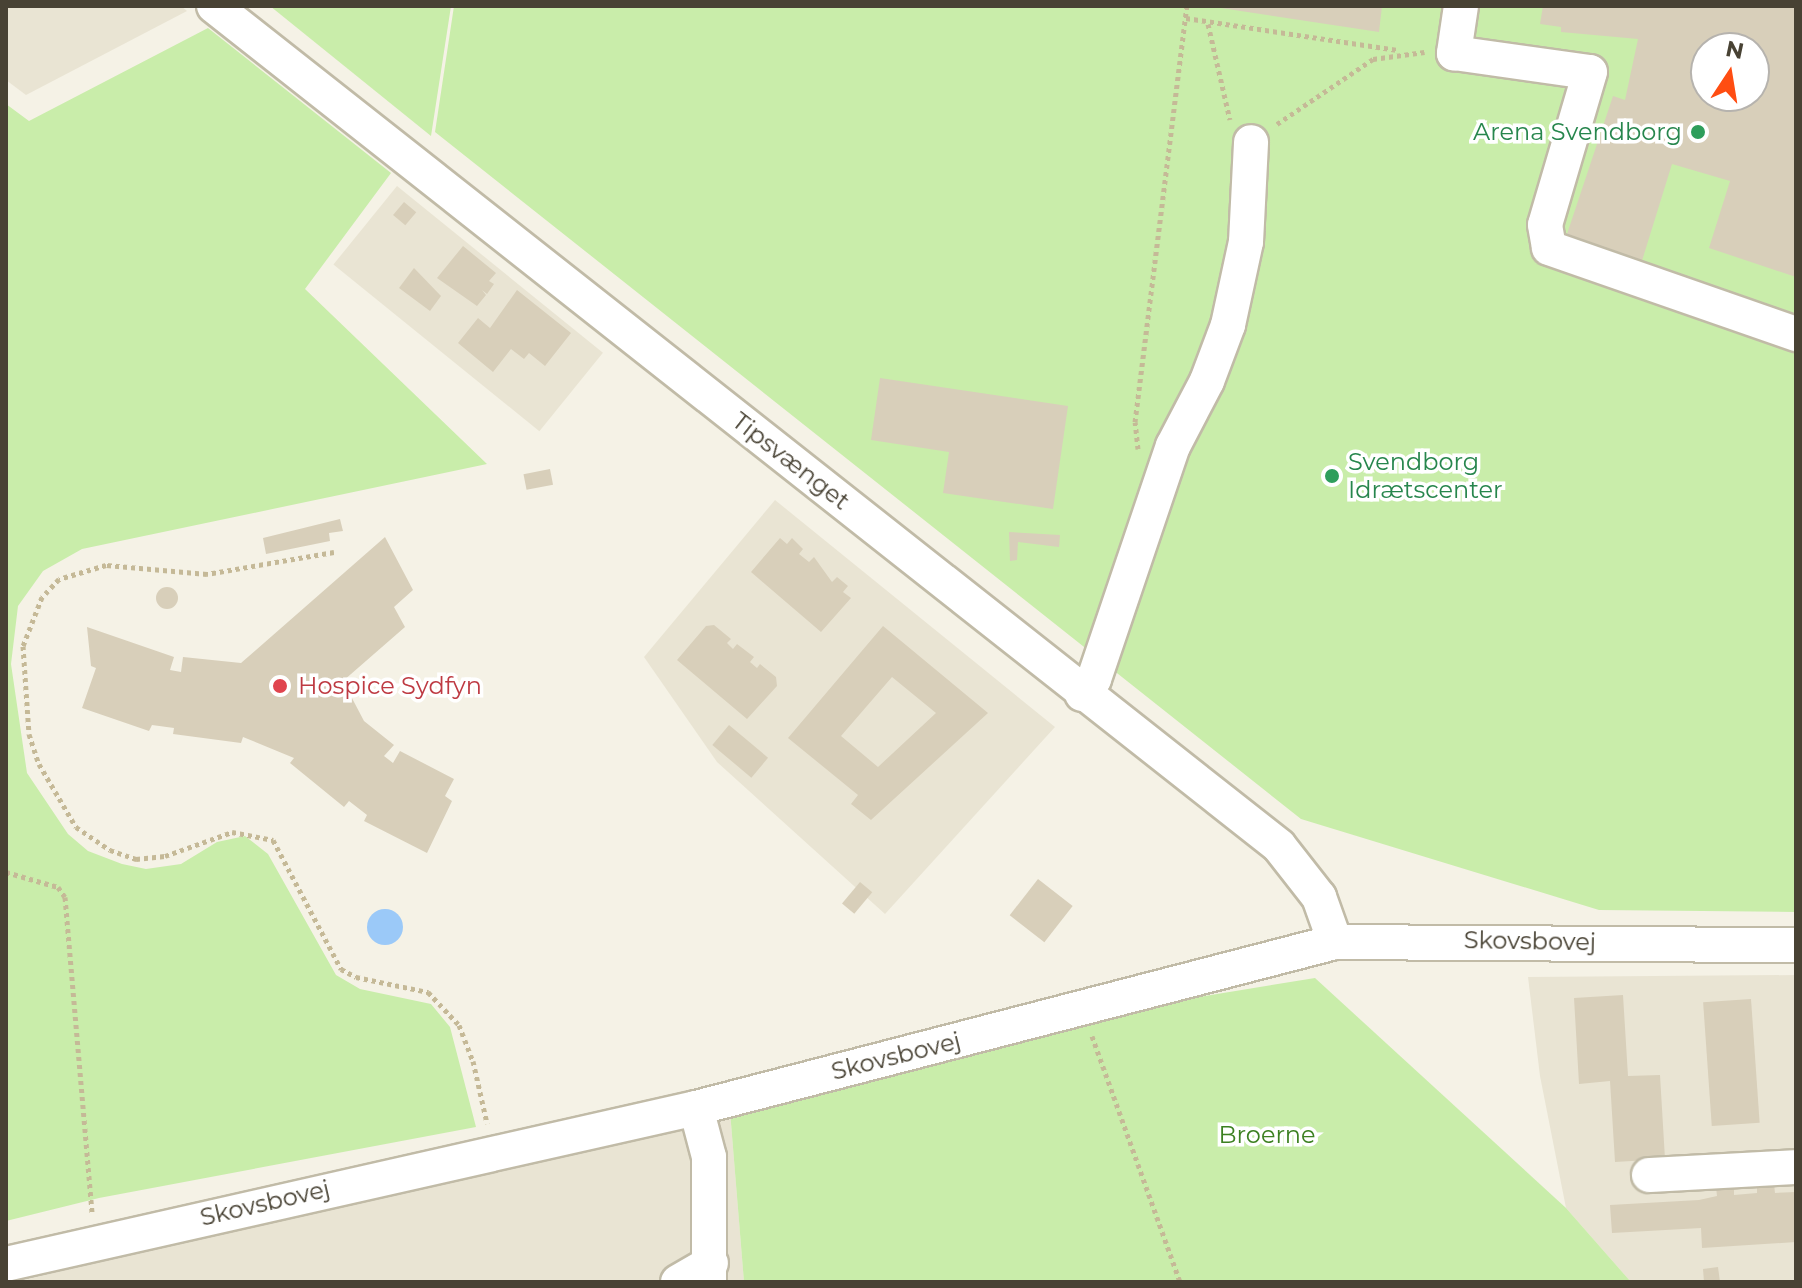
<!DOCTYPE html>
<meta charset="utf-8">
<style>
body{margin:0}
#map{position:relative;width:1802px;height:1288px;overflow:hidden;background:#f5f2e6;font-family:Montserrat,sans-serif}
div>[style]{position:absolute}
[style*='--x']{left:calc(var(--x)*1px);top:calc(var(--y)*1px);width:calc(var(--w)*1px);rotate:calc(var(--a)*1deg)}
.residential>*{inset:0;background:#e9e4d3;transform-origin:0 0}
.green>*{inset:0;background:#c9edaa}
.water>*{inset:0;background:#9bc9f8}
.round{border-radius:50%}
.building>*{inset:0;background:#d8cfba;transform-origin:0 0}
.path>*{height:5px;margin-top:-2.5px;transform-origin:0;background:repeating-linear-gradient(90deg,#c5b997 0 4px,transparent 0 8px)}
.roads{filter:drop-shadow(2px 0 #c1bba7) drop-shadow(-2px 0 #c1bba7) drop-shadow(0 2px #c1bba7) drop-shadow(0 -2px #c1bba7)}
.minor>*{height:34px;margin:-17px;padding:0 17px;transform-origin:17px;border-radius:17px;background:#fff}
.dots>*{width:22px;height:22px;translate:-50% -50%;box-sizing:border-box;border:4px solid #fff;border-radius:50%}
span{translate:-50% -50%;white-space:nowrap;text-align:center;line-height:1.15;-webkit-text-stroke:7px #fff;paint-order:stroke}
.leisure-label{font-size:24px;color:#27864d}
.right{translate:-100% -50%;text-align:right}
.left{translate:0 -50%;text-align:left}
.street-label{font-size:24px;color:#484234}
.health-label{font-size:24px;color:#be3a42}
.park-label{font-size:24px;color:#3c8021}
.frame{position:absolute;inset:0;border:8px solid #484234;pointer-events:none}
.north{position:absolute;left:1690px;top:32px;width:80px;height:80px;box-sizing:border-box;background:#fff;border:2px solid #b6b3ae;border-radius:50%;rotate:12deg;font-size:22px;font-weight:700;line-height:32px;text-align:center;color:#484234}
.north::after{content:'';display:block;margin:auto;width:28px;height:36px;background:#ff4d12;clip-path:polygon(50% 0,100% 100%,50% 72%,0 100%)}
</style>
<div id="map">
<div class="residential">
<i style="clip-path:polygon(6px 6px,181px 6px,187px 11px,26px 95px,6px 80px)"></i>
<i style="left:397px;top:186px;width:265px;height:101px;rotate:39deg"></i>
<i style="clip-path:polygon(775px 500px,1055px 727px,885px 914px,717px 762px,644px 657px)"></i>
<i style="clip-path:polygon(1796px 975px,1796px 1282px,1631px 1282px,1566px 1208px,1540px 1076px,1528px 977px)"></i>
<i style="clip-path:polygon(730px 1111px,744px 1282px,16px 1282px)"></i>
</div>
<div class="green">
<i style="clip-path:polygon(270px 6px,451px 6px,431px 136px)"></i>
<i style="clip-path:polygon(evenodd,454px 6px,1796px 6px,1796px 912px,1599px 910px,1301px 819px,435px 132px,454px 6px,1706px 48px,1754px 48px,1754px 96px,1706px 96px,1706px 48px)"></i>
<i style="clip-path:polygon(208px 28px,391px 173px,305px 289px,487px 464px,82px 549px,43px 571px,18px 606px,11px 664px,27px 773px,68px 834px,88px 851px,122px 864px,146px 869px,181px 864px,217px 842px,245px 836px,268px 854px,336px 975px,360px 989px,431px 1004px,450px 1027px,476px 1127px,99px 1198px,6px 1221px,6px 104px,29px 121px)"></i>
<i style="clip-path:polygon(1315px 978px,1566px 1208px,1631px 1282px,744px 1282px,730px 1111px,1077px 1017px)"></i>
</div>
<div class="water">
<i class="round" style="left:367px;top:909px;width:36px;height:36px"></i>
</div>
<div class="building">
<i style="clip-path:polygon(1208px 6px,1382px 6px,1379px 32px)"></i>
<i style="clip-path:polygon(evenodd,1543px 6px,1796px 6px,1796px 277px,1709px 248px,1730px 181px,1672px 164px,1641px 264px,1565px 240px,1613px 96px,1625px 100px,1638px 39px,1561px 32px,1561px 27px,1540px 24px,1543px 6px,1706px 48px,1754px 48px,1754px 96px,1706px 96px,1706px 48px)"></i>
<i style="left:404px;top:202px;width:16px;height:17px;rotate:40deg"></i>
<i style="clip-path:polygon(463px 246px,496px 273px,489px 281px,494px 284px,487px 294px,482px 290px,486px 295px,477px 306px,437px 278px)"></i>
<i style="clip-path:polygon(414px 268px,441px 296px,430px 311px,399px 288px)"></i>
<i style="clip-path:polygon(517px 290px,571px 333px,545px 366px,529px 353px,524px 359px,511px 349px,493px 372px,458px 343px,478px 318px,490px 328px)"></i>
<i style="clip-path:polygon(880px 378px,1068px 406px,1053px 509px,943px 493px,949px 452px,871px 440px)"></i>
<i style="left:550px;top:469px;width:16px;height:27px;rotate:79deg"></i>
<i style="clip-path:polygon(340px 519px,343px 531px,329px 533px,330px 541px,266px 554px,263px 538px)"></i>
<i style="clip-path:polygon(1009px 532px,1060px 535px,1059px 547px,1018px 542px,1017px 560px,1010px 561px)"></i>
<i style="clip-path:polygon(385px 537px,413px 590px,394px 607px,405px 627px,343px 681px,364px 721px,394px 745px,384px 756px,393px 763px,400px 751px,454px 779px,445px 796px,452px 801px,427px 853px,364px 821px,367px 815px,349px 801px,344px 807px,290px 763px,294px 758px,243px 737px,241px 743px,173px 734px,174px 728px,152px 725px,149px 731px,82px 708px,96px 668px,91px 666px,87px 627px,174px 657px,170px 670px,181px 672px,183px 657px,241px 663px)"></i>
<i style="clip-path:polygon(780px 538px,787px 544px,792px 538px,803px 549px,799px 554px,809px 562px,814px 557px,832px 582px,837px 577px,848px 586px,843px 592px,851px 598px,821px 632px,751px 572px)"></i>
<i class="round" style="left:156px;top:587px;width:22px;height:22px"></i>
<i style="clip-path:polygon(714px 625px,731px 639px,727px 643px,733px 649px,737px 644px,754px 657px,750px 662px,757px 668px,760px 664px,776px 677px,777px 686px,747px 719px,677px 660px,706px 626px)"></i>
<i style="clip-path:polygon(evenodd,883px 626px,988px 713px,871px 820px,851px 804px,858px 795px,788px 738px,883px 626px,892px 677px,936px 713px,878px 767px,841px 736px,892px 677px)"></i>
<i style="left:729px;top:725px;width:51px;height:26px;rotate:40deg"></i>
<i style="left:1038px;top:879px;width:44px;height:46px;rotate:38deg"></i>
<i style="left:860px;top:882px;width:16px;height:28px;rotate:40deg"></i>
<i style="clip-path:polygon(1623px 995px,1628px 1076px,1660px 1075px,1665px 1159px,1615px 1162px,1610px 1081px,1579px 1084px,1574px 998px)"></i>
<i style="left:1751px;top:999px;width:124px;height:48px;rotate:86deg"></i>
<i style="clip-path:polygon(1774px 1184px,1775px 1193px,1796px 1192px,1796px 1242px,1702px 1248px,1701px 1228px,1612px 1233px,1610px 1205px,1699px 1200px,1717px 1196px,1716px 1187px,1734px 1186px,1734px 1195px,1757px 1193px,1757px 1185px)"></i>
<i style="clip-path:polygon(1718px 1267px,1720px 1282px,1704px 1282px,1703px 1269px)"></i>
</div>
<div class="path">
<i style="--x:1186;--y:18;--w:214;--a:8.6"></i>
<i style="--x:1208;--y:24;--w:98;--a:77.1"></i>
<i style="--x:1277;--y:124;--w:116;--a:-34.1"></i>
<i style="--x:1373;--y:59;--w:52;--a:-7.7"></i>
<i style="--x:1138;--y:449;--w:27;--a:-96"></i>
<i style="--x:1135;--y:422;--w:419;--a:-82.9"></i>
<i style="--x:334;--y:552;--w:129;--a:170.2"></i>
<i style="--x:207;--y:574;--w:101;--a:-174.9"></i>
<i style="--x:106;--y:565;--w:49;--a:163.4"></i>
<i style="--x:59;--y:579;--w:25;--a:133"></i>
<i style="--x:42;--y:597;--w:53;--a:111.2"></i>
<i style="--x:23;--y:646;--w:88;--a:86.1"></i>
<i style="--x:29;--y:734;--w:32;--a:72"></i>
<i style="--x:39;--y:764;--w:73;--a:59.6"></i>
<i style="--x:76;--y:827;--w:41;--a:34.1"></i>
<i style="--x:110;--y:850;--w:28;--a:19"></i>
<i style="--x:136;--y:859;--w:29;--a:-6"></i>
<i style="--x:165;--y:856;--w:71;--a:-19.7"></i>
<i style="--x:232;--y:832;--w:42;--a:11"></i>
<i style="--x:273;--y:840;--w:146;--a:62.2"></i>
<i style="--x:341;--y:969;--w:17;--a:28"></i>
<i style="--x:356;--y:977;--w:74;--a:11.8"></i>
<i style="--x:428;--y:992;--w:45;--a:46.8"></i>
<i style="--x:459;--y:1025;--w:39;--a:69"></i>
<i style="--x:473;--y:1061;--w:64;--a:77.3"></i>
<i style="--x:6;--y:872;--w:54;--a:16.1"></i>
<i style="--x:58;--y:887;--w:12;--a:55"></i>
<i style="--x:65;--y:897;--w:317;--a:85.1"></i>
<i style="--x:1092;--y:1036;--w:261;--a:70.3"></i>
</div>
<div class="roads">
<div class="minor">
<i style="--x:214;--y:6;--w:1356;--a:38.26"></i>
<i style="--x:1279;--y:846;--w:65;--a:51.9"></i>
<i style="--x:1319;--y:897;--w:48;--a:70.4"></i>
<i style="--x:1461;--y:6;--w:48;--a:98.5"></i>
<i style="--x:1454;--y:53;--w:137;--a:8"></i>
<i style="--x:1590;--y:72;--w:159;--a:106.4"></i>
<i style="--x:1545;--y:225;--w:23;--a:80"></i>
<i style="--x:1549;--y:248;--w:262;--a:19.2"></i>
<i style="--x:1082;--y:694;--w:19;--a:-51"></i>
<i style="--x:1094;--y:679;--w:246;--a:-71.3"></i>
<i style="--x:1173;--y:446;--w:73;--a:-62.4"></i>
<i style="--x:1207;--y:381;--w:60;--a:-69.4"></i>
<i style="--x:1228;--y:325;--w:85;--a:-77.8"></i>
<i style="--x:1246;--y:242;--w:100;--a:-87.1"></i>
<i style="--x:696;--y:1108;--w:51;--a:75.1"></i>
<i style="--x:709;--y:1157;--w:125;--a:90"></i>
<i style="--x:1649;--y:1175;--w:147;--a:-3.1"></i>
<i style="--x:6;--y:1264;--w:707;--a:-12.74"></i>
<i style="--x:696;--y:1108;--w:660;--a:-14.56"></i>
<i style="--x:1335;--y:942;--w:461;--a:0.4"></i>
<i style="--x:678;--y:1282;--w:38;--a:-30"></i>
</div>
</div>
<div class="dots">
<i style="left:1698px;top:132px;background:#2e9e5b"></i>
<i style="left:1332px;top:476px;background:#2e9e5b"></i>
<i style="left:280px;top:686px;background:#e0444e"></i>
</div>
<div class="leisure-label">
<span class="right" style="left:1682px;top:132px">Arena Svendborg</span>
<span class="left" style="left:1348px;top:476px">Svendborg<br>Idrætscenter</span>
</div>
<div class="street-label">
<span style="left:791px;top:461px;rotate:38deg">Tipsvænget</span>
<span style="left:1530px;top:941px;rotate:1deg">Skovsbovej</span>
<span style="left:896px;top:1056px;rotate:-14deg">Skovsbovej</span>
<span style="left:265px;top:1203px;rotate:-13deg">Skovsbovej</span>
</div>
<div class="health-label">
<span class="left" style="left:298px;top:686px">Hospice Sydfyn</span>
</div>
<div class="park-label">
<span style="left:1267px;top:1135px">Broerne</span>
</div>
<div class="frame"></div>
<div class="north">N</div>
</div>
